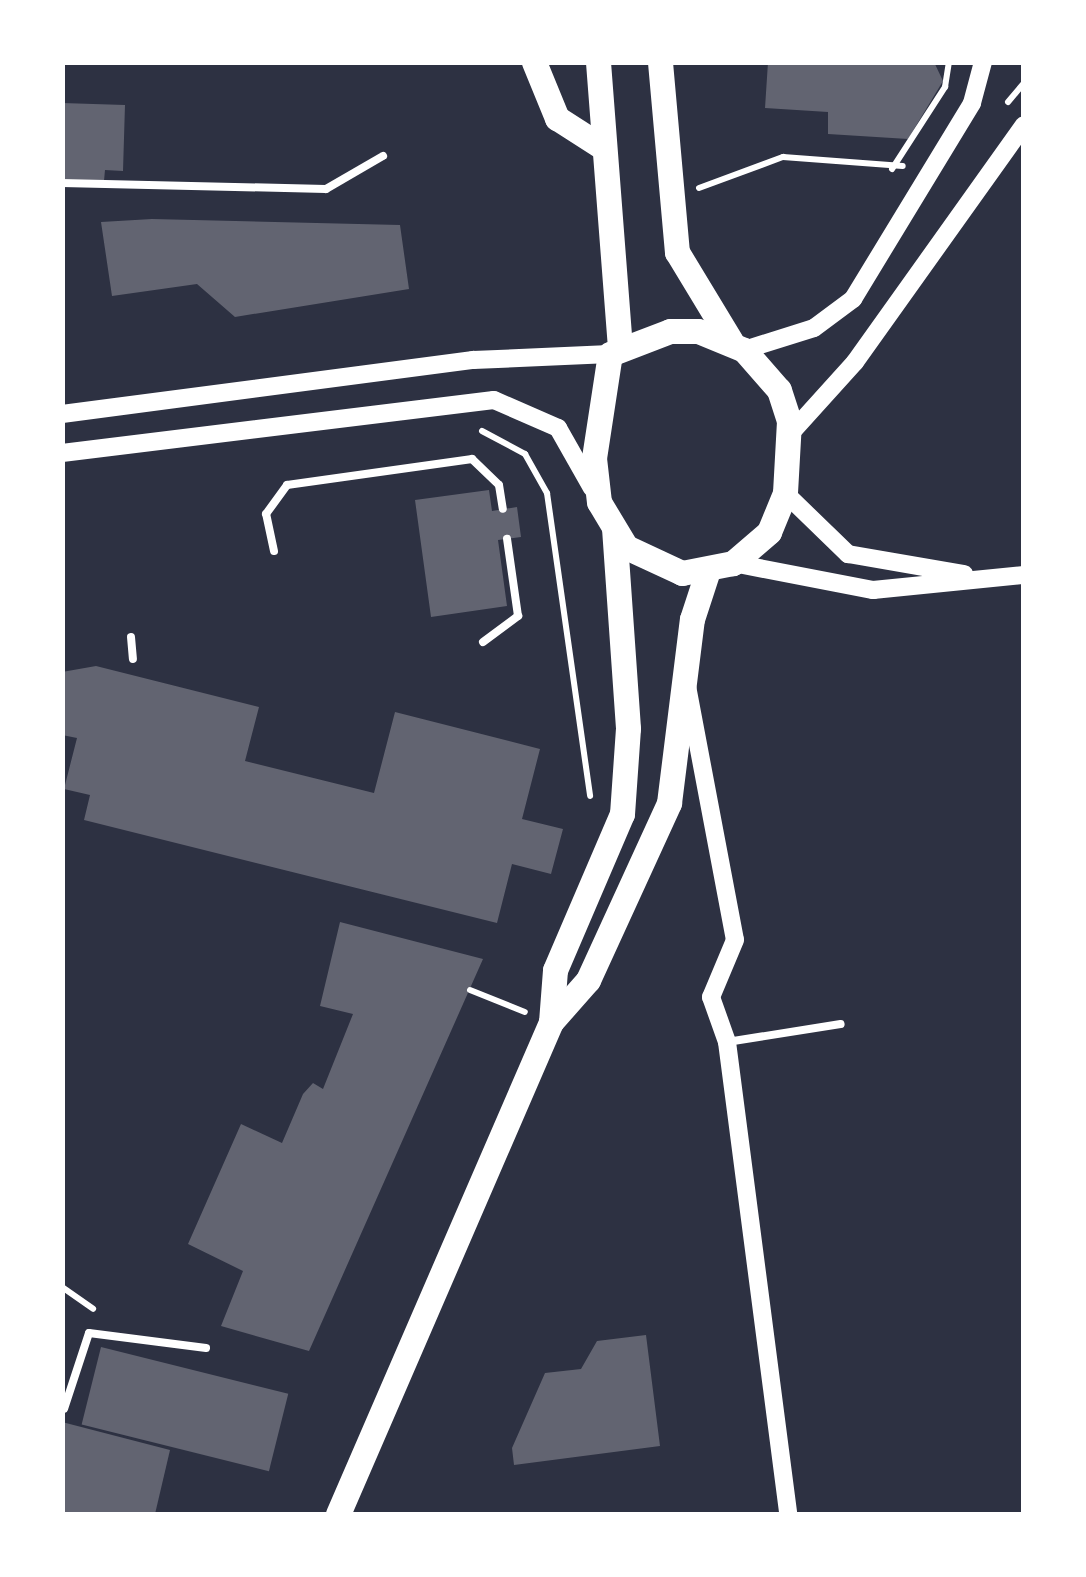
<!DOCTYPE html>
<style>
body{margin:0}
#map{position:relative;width:1086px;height:1577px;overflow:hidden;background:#2d3142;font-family:Mulish,sans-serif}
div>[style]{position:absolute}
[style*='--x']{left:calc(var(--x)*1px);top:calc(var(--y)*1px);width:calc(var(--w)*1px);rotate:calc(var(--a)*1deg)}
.building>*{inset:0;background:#626471;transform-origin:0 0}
.path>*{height:6px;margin:-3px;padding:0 3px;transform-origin:3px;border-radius:3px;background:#fff}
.service>*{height:8px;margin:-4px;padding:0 4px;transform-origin:4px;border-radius:4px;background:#fff}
.tertiary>*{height:18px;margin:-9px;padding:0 9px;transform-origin:9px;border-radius:9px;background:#fff}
.primary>*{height:25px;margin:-12.5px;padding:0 12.5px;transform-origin:12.5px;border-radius:12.5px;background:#fff}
span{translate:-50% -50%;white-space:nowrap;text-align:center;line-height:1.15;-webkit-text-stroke:8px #fff;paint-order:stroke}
.frame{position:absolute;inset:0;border:65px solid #fff;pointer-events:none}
</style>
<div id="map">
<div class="building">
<i style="clip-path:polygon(768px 62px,934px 62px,943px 81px,908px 139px,828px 134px,828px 112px,765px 108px)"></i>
<i style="clip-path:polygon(62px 103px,125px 105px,123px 171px,105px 170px,104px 181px,62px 180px)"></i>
<i style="clip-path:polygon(152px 219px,400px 225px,409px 289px,235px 317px,197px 284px,112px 296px,101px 222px)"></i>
<i style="clip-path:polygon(489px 490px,492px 511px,517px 507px,521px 537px,498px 540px,507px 606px,431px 617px,415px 500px)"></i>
<i style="clip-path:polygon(96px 666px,259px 707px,245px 761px,374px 793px,395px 712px,540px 749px,522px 819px,563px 829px,551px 874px,512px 864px,497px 923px,84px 820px,90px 795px,64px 789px,77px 738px,62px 735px,62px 672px)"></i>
<i style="clip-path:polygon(340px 922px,483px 959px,309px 1351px,221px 1326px,243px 1271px,188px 1244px,241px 1124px,282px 1143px,303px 1094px,313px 1083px,323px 1089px,353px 1014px,320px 1006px)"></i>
<i style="clip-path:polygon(646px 1335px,660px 1446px,514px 1465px,512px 1448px,545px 1373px,581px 1369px,597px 1341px)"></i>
<i style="left:101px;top:1347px;width:193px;height:80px;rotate:14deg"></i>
<i style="clip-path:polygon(62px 1422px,170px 1450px,155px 1514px,62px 1514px)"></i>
</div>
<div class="path">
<i style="--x:1008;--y:102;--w:25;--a:-50"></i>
<i style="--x:892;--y:169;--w:98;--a:-57.1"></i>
<i style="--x:945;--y:87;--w:25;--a:-81"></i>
<i style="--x:699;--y:188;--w:90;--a:-20.3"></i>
<i style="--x:783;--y:157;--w:120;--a:4.3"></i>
<i style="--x:482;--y:431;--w:49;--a:28.1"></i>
<i style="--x:525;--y:454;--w:45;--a:60.6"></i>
<i style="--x:547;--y:493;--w:306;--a:81.9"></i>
<i style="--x:470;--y:990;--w:59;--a:21.8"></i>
<i style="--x:62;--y:1287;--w:38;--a:35"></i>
</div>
<div class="service">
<i style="--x:62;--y:183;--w:264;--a:1.3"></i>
<i style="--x:326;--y:189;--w:66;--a:-30.1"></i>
<i style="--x:274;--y:551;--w:38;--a:-102"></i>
<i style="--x:266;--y:514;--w:36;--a:-54"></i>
<i style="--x:287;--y:485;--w:187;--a:-8"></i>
<i style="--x:472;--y:459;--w:37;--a:44"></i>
<i style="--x:499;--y:485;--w:24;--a:81"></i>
<i style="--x:131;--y:637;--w:22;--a:85"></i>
<i style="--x:483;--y:642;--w:44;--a:-36.6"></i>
<i style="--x:518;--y:616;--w:78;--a:-98.1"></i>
<i style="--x:727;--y:1042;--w:115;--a:-9"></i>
<i style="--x:64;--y:1409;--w:80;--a:-71.8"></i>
<i style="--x:89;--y:1333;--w:118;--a:7.3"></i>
</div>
<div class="tertiary">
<i style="--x:744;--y:350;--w:73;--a:-17.4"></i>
<i style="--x:814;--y:328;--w:49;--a:-36.6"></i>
<i style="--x:853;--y:299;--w:229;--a:-58.7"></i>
<i style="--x:972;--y:103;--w:42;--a:-75"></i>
<i style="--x:62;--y:414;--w:415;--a:-7.5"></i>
<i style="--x:473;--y:360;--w:137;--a:-2.5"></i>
<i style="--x:790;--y:434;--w:97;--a:-47.9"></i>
<i style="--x:855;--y:362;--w:291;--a:-54.5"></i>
<i style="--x:62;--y:453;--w:435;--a:-7"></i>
<i style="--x:494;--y:400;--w:70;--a:23.6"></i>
<i style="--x:558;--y:428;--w:69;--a:60.5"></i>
<i style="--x:785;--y:493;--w:88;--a:44.1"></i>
<i style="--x:848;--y:554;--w:118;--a:9.8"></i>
<i style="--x:733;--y:563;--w:143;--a:10.9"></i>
<i style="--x:873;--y:590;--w:152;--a:-5.7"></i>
<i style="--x:687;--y:686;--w:258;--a:79.3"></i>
<i style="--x:735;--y:940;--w:62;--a:112.8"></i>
<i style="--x:711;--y:997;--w:48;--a:70.4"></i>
<i style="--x:727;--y:1042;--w:476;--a:82.6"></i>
</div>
<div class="primary">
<i style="--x:534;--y:62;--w:61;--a:67.7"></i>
<i style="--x:557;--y:118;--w:50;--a:32.7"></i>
<i style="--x:598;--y:62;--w:284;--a:85.6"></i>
<i style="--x:660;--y:62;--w:191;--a:84.9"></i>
<i style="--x:677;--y:252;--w:104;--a:58.8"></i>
<i style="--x:670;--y:331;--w:28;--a:0"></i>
<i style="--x:698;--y:331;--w:50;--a:22.4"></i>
<i style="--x:744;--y:350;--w:53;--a:48.8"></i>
<i style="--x:779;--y:390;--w:33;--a:72"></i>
<i style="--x:789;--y:421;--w:72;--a:93.2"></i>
<i style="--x:785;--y:493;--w:42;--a:112.3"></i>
<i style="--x:769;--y:532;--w:48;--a:139.3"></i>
<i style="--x:733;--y:563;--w:52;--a:168.9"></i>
<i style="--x:682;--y:573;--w:62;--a:-155.1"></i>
<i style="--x:626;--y:547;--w:52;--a:-121"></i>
<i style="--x:599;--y:502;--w:44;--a:-96.5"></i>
<i style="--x:594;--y:458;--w:105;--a:-81.3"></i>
<i style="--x:610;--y:354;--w:64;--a:-21"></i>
<i style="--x:551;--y:1022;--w:52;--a:-85.6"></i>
<i style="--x:555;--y:970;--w:170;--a:-66.8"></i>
<i style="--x:622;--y:814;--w:86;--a:-86"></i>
<i style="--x:628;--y:728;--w:198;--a:-94"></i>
<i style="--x:338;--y:1514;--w:536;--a:-66.59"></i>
<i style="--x:551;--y:1022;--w:56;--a:-48.6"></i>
<i style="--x:588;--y:980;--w:195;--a:-65.4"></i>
<i style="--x:669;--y:803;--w:185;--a:-82.9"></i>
<i style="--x:692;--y:619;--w:52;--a:-71.9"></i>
</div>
<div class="frame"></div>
</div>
